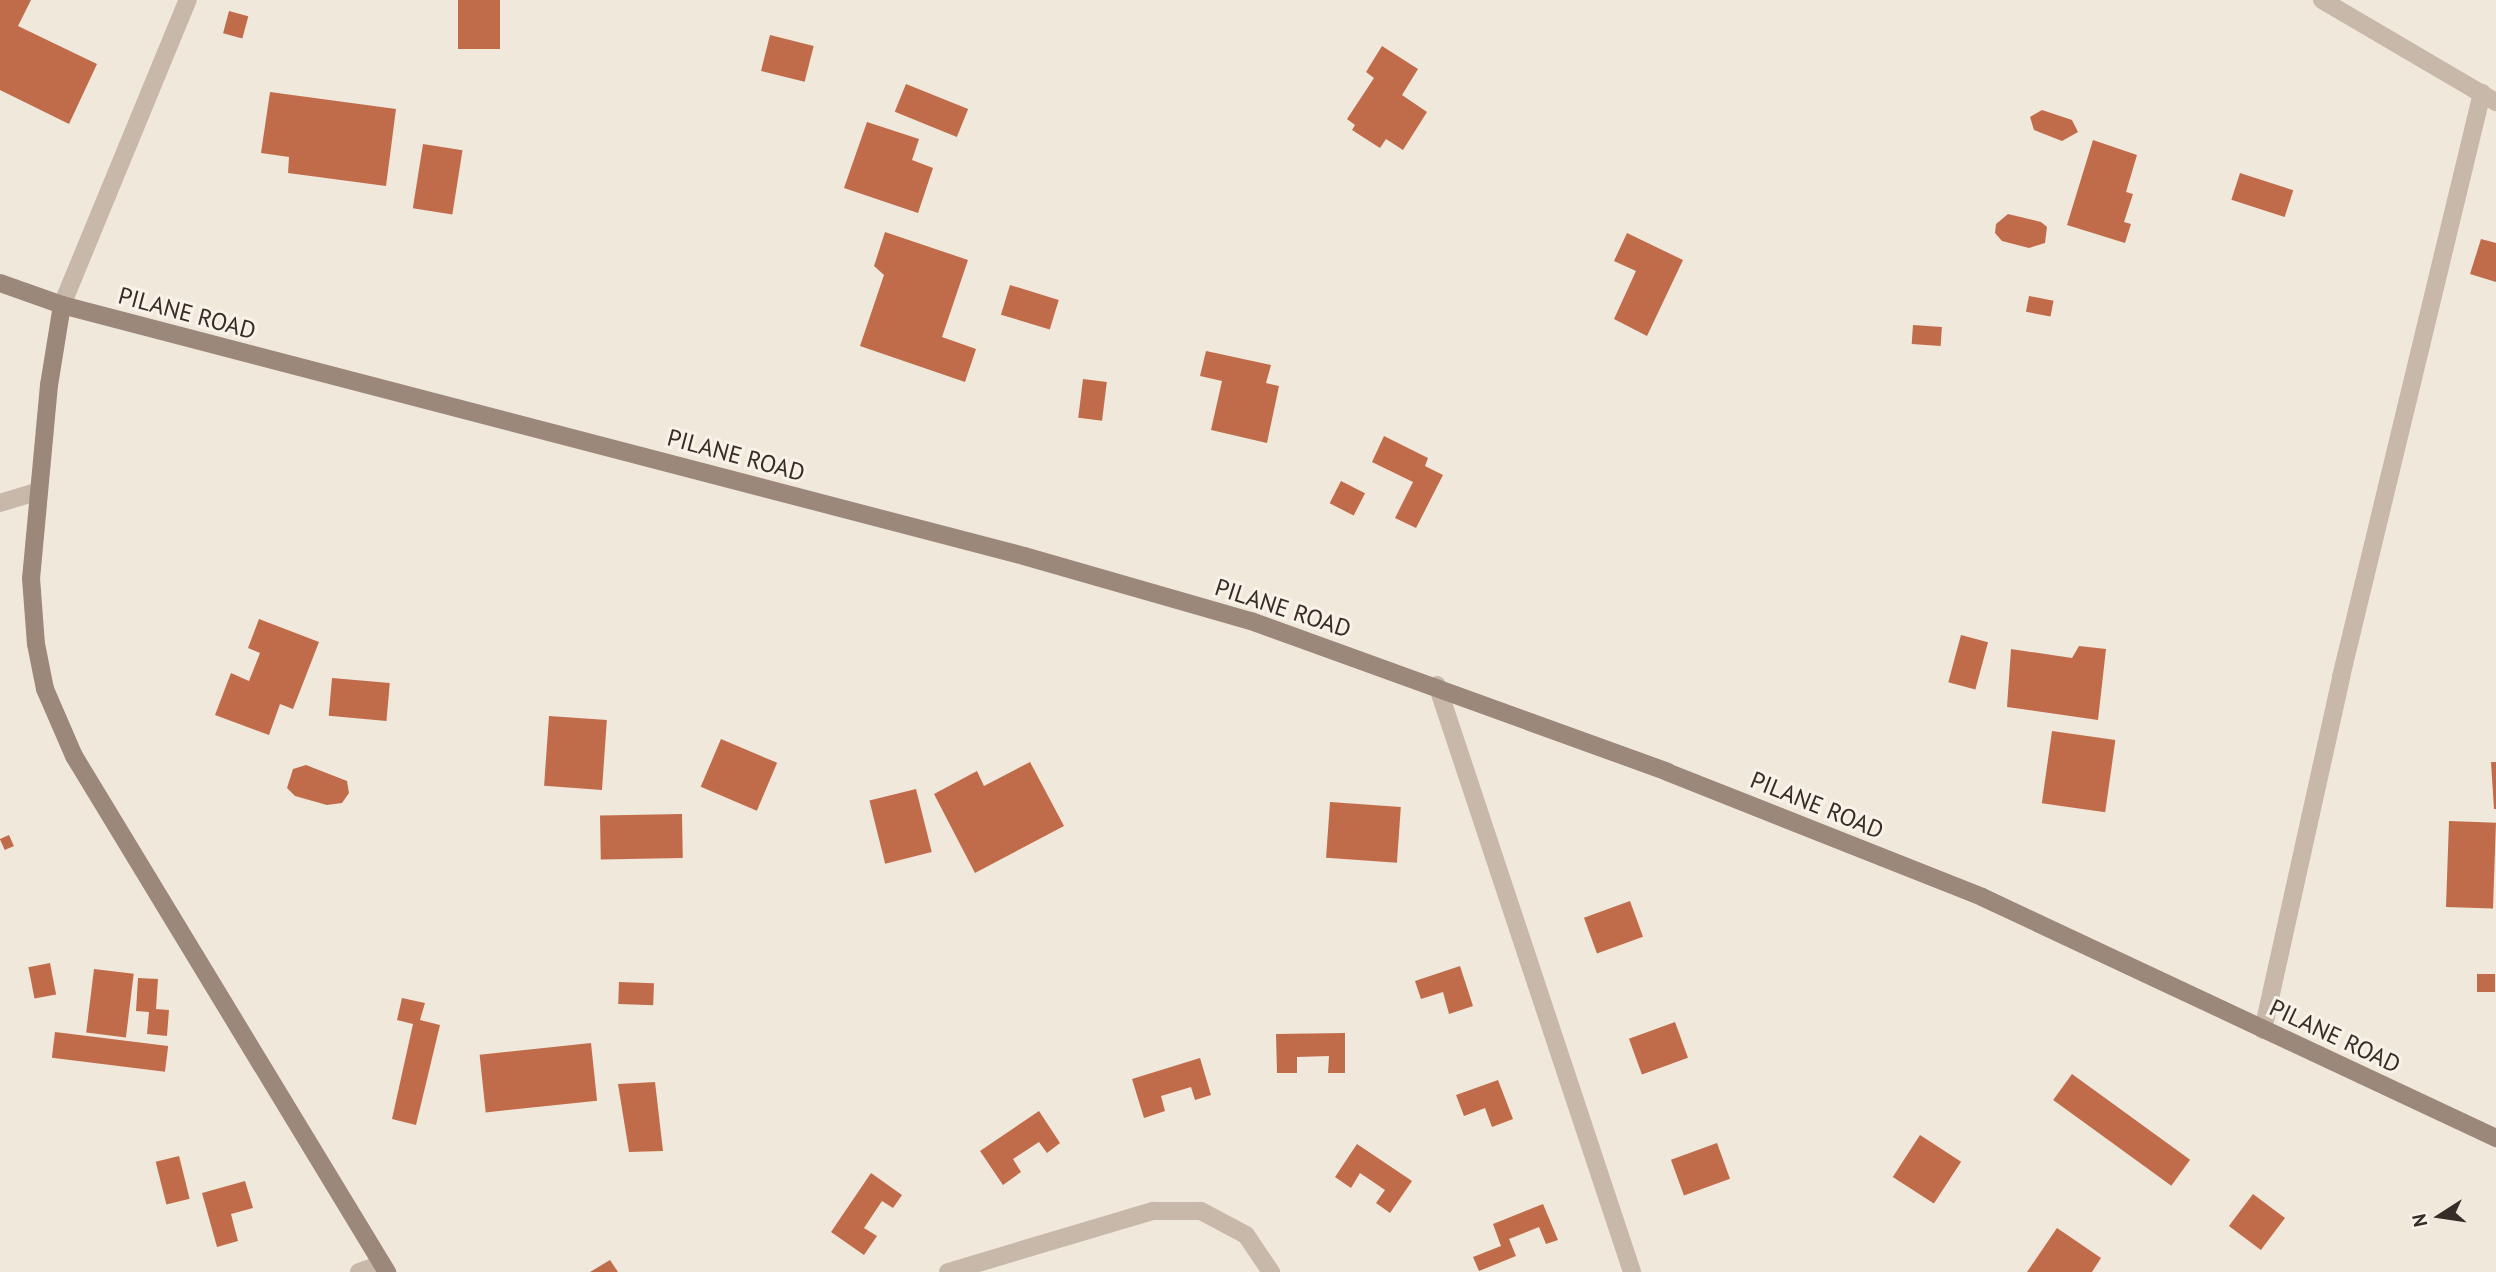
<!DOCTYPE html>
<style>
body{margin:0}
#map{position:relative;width:2496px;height:1272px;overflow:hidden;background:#f1e8dc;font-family:"PT Sans",sans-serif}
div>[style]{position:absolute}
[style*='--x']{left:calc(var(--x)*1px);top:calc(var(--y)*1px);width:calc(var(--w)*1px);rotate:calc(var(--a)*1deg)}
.building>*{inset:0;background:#c06c4b;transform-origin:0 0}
.street>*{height:18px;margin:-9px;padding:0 9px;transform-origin:9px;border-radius:9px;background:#c8b8a9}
.secondary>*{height:18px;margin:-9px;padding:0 9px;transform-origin:9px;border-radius:9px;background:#9c887a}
span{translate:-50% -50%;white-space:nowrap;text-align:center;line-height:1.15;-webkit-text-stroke:6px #f9f2e8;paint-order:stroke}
.street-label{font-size:24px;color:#362d28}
.north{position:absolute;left:2405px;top:1181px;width:70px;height:70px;-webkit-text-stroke:5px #f9f2e8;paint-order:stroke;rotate:258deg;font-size:19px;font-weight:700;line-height:28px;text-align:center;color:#362d28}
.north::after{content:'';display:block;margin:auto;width:24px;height:32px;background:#362d28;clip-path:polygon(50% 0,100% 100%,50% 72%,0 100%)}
</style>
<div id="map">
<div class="building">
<i style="clip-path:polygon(0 0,31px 0,18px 26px,97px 64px,69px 124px,0 90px)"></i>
<i style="left:458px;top:0;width:42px;height:49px"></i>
<i style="left:229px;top:11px;width:20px;height:23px;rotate:15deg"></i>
<i style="left:770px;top:35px;width:45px;height:37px;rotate:14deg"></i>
<i style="clip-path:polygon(1382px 46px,1418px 69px,1402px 95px,1427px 112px,1403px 150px,1386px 139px,1380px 148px,1352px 130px,1355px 125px,1347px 119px,1374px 78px,1366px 72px)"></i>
<i style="left:906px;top:84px;width:67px;height:30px;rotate:22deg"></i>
<i style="clip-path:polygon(270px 92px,396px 109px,386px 186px,288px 173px,289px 157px,261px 153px)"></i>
<i style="clip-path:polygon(2042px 110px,2072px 120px,2078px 132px,2062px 141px,2034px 130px,2030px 117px)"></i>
<i style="clip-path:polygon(867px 122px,919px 139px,912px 160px,933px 168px,918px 213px,844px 188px)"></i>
<i style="clip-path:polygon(2093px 140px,2137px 155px,2126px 192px,2133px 194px,2124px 222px,2131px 224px,2125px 243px,2067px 225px)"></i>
<i style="left:423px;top:144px;width:40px;height:65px;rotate:9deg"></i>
<i style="left:2240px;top:173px;width:56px;height:28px;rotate:18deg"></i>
<i style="clip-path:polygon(2008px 214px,2041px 222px,2047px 227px,2045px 243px,2029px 248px,2002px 241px,1995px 233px,1996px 224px)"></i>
<i style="clip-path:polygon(885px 232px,968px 260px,942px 337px,976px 349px,965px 382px,860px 346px,884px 275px,874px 266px)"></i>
<i style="clip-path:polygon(1627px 233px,1683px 260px,1647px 336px,1614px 319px,1636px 271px,1614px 261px)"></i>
<i style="clip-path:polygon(2481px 239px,2496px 243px,2496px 282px,2470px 274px)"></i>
<i style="left:1010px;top:285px;width:51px;height:31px;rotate:17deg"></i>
<i style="left:2029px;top:296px;width:25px;height:16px;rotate:11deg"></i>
<i style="left:1913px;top:325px;width:29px;height:19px;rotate:4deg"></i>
<i style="clip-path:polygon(1206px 351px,1271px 365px,1266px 383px,1279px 386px,1267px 443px,1211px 430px,1222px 381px,1200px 376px)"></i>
<i style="left:1083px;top:379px;width:24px;height:39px;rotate:7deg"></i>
<i style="clip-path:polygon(1384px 436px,1428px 458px,1425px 466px,1443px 475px,1416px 528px,1395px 518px,1413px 482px,1372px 462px)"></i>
<i style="left:1341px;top:481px;width:27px;height:25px;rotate:27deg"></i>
<i style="clip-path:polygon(259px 619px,319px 642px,293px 709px,280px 704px,269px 735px,215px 715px,231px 673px,249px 681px,260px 653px,248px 648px)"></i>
<i style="left:1961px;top:635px;width:28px;height:49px;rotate:15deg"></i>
<i style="clip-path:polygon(2079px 646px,2106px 649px,2098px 720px,2007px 707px,2011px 649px,2072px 658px)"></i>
<i style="left:332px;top:678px;width:58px;height:38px;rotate:5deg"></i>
<i style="left:549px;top:716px;width:58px;height:70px;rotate:4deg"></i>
<i style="left:2052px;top:731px;width:64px;height:73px;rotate:8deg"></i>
<i style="left:721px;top:739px;width:61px;height:52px;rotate:23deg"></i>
<i style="clip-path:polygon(1030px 762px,1064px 826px,975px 873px,934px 794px,977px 771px,984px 786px)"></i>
<i style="clip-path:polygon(2491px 762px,2496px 762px,2496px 809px,2494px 809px)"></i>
<i style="clip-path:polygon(306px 765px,347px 781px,349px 793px,342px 803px,327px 805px,295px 796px,287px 788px,293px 769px)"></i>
<i style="left:916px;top:789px;width:65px;height:48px;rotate:76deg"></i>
<i style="left:1330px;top:802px;width:71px;height:56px;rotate:4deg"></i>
<i style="left:682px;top:814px;width:44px;height:82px;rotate:89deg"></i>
<i style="left:2449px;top:821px;width:47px;height:86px;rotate:2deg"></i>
<i style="left:9px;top:835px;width:12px;height:10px;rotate:66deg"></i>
<i style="left:1630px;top:901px;width:38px;height:49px;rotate:70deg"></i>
<i style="left:50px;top:963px;width:32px;height:22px;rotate:79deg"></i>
<i style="clip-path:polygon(1460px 966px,1473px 1006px,1449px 1014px,1443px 992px,1421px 999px,1415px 981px)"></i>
<i style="left:94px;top:969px;width:40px;height:64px;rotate:7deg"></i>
<i style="left:2477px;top:974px;width:18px;height:18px"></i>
<i style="clip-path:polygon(138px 978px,158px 979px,156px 1009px,169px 1010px,167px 1036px,147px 1034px,149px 1012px,136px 1011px)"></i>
<i style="left:619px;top:982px;width:35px;height:22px;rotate:2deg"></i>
<i style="clip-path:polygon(402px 998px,425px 1003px,420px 1020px,440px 1025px,416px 1125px,392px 1119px,413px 1024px,397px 1020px)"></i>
<i style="left:1675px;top:1022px;width:38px;height:49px;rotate:70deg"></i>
<i style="left:55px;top:1032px;width:114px;height:26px;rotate:7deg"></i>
<i style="clip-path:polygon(1345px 1033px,1345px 1073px,1328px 1073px,1329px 1056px,1297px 1057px,1297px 1073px,1277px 1073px,1276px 1034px)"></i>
<i style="left:591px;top:1043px;width:58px;height:112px;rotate:84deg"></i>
<i style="clip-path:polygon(1200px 1058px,1211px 1095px,1195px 1100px,1191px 1087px,1161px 1096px,1165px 1111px,1144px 1118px,1132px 1079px)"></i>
<i style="left:2072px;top:1074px;width:146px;height:32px;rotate:36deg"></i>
<i style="clip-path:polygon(1498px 1080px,1513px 1119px,1492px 1127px,1485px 1108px,1464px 1116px,1456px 1095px)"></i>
<i style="clip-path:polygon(655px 1082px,663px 1151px,629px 1152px,618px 1084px)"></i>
<i style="clip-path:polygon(1039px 1111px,1060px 1143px,1047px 1153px,1039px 1142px,1013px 1159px,1021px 1172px,1003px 1185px,980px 1151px)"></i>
<i style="left:1920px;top:1135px;width:49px;height:50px;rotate:33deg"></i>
<i style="left:1717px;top:1143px;width:38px;height:49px;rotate:70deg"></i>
<i style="clip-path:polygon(1357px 1144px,1412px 1181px,1390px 1213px,1376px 1203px,1385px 1190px,1360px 1173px,1351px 1188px,1335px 1177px)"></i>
<i style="left:179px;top:1156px;width:44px;height:24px;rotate:76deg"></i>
<i style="clip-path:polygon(871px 1173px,902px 1195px,893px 1208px,882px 1201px,864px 1228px,877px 1236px,864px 1255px,831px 1232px)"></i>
<i style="clip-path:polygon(245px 1181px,253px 1208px,231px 1214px,238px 1241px,217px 1247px,202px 1193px)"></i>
<i style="left:2253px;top:1194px;width:40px;height:40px;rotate:37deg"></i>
<i style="clip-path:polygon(1543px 1204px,1558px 1240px,1546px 1244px,1539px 1227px,1509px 1239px,1516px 1256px,1479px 1271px,1473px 1257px,1501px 1246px,1493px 1224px)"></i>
<i style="clip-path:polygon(2057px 1228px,2101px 1258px,2092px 1272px,2027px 1272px)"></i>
<i style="clip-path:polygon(610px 1260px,618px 1272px,590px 1272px)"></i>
</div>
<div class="street">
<i style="--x:2322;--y:0;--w:202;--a:30.4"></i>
<i style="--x:62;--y:305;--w:330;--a:-67.6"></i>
<i style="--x:0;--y:503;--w:39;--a:-17"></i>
<i style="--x:1437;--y:685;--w:619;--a:71.62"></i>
<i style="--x:2263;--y:1030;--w:362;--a:-77.5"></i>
<i style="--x:2341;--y:677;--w:601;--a:-76.43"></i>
<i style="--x:359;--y:1272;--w:24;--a:-19"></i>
<i style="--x:948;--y:1272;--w:214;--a:-16.6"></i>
<i style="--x:1153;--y:1211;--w:48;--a:0"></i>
<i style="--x:1201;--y:1211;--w:51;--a:28.1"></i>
<i style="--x:1246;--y:1235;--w:45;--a:56"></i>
</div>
<div class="secondary">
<i style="--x:0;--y:283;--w:66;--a:19.5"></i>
<i style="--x:62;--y:305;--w:994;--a:14.62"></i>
<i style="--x:1024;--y:556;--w:236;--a:16"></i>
<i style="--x:1251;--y:621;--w:443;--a:19.9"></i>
<i style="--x:1667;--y:772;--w:339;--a:21.6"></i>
<i style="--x:1982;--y:897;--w:568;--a:25.12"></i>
<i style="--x:62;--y:305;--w:81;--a:99.2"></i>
<i style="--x:49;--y:385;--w:194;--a:95.3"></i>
<i style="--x:31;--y:578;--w:66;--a:85.7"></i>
<i style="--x:36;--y:644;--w:46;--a:78.7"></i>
<i style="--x:45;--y:689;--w:73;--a:66.6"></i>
<i style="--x:74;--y:756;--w:604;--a:58.76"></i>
</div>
<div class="street-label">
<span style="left:187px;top:313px;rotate:15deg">PILANE ROAD</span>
<span style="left:736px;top:455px;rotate:15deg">PILANE ROAD</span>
<span style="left:1283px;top:608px;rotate:18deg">PILANE ROAD</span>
<span style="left:1817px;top:805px;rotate:22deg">PILANE ROAD</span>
<span style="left:2335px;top:1036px;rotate:25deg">PILANE ROAD</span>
</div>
<div class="north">N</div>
</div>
